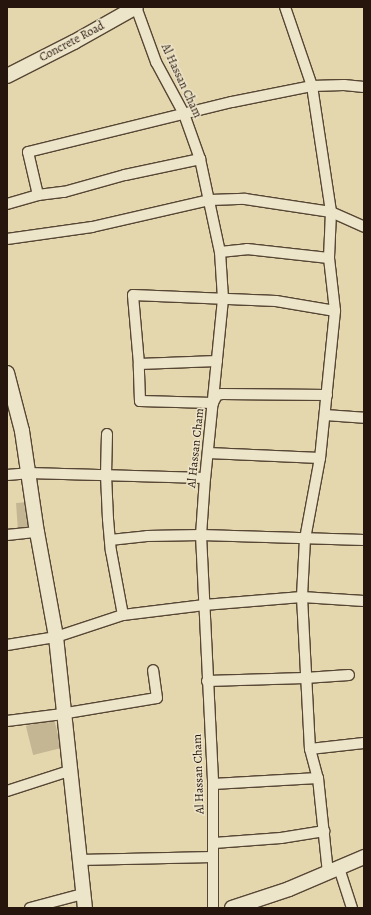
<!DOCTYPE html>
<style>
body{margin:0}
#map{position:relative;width:371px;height:915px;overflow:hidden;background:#e4d7ae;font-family:Alegreya,serif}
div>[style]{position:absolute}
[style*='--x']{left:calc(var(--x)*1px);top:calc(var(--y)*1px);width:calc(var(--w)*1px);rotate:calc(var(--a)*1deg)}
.green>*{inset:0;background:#c4b692;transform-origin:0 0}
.roads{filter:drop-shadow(1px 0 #564634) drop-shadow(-1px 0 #564634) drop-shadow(0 1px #564634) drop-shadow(0 -1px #564634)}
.street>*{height:10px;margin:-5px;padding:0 5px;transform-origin:5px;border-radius:5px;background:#ede5ca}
.secondary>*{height:14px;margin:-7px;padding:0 7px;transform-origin:7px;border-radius:7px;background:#ede5ca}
span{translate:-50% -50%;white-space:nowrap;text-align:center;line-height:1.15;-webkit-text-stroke:3px #ede5ca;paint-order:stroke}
.street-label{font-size:12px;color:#26150c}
.frame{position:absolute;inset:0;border:8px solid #26150c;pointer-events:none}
</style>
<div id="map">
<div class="green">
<i style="left:29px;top:502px;width:27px;height:13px;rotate:86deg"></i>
<i style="left:54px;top:719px;width:30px;height:29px;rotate:76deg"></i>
</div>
<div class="roads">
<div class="street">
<i style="--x:136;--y:7;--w:59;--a:70"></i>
<i style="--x:156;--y:62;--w:59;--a:61.7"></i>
<i style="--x:184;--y:114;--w:48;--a:70.4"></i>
<i style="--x:200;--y:159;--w:95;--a:77.9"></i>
<i style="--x:220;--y:252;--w:47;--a:86.3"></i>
<i style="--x:223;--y:299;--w:180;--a:95.7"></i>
<i style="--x:205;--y:478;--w:57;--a:94"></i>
<i style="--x:201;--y:535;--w:249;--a:87.2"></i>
<i style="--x:213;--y:784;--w:124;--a:90"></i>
<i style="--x:285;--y:7;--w:83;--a:71.1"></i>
<i style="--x:312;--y:86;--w:127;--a:81.4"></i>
<i style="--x:331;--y:212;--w:46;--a:92.5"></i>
<i style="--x:329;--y:258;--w:53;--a:83.5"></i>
<i style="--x:335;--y:311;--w:148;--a:95.8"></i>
<i style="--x:320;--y:458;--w:82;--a:100.5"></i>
<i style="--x:305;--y:539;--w:58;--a:93"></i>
<i style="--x:302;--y:597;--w:152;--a:87"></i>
<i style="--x:310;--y:749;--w:30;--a:75"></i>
<i style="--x:318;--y:778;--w:96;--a:84"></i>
<i style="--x:38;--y:195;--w:44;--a:-103.1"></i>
<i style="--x:28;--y:152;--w:210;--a:-13.8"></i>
<i style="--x:232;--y:102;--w:82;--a:-11.3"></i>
<i style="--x:312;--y:86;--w:32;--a:-2"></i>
<i style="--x:344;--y:85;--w:20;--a:6"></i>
<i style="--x:7;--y:204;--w:32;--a:-16"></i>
<i style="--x:38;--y:195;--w:26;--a:-7"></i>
<i style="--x:64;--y:192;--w:63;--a:-15.6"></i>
<i style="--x:125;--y:175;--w:77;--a:-12"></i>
<i style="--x:7;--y:239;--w:86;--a:-8"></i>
<i style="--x:92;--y:227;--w:121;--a:-12.9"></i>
<i style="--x:210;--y:200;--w:35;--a:-2"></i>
<i style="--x:245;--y:199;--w:87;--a:8.6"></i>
<i style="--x:331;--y:212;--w:36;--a:24"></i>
<i style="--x:220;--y:252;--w:27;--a:-6"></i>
<i style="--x:247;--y:249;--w:82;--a:6.3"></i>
<i style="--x:139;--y:364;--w:78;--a:-2.2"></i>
<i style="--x:327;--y:395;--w:105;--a:-179.5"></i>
<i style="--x:222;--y:394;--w:5;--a:169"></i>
<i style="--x:217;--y:395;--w:9;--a:117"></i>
<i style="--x:213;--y:403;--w:73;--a:-178.4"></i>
<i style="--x:140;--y:401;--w:37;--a:-92"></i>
<i style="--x:139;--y:364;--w:69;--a:-95"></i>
<i style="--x:133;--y:295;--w:143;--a:2.4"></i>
<i style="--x:276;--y:301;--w:60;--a:9.6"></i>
<i style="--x:325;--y:415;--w:39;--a:4"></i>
<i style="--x:107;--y:434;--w:41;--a:91.4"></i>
<i style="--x:106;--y:475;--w:44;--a:87.4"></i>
<i style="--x:108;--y:519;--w:32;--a:85"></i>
<i style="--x:111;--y:551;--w:65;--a:79.4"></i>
<i style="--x:208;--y:453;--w:112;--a:2.6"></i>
<i style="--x:7;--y:475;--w:21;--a:-5"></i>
<i style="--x:28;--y:473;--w:177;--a:1.6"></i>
<i style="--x:7;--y:535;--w:30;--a:-6"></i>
<i style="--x:110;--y:540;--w:37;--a:-6"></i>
<i style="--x:147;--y:536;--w:54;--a:-1.1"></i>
<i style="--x:201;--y:535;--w:163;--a:1.8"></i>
<i style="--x:7;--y:645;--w:50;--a:-9.3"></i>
<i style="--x:56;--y:637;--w:71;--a:-18.2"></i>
<i style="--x:123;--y:615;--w:82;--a:-7"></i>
<i style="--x:204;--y:605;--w:98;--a:-4.7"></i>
<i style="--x:302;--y:597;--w:62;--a:3.7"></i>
<i style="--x:207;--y:681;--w:98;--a:-1.8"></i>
<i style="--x:305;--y:678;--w:44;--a:-3.9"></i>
<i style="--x:7;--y:721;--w:48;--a:-7.1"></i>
<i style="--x:55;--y:715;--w:103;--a:-9.5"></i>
<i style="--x:157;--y:698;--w:28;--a:-98"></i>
<i style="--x:310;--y:749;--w:54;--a:-6.3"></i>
<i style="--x:213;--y:784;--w:105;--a:-3.3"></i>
<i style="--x:7;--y:791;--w:65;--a:-17.9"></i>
<i style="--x:214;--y:843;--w:67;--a:-4.3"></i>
<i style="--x:281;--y:838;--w:44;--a:-9.2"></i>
<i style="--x:79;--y:860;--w:134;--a:-1.3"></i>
<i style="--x:339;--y:868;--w:42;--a:72"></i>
<i style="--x:30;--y:908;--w:55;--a:-14.8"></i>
</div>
<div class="secondary">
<i style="--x:7;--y:76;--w:75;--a:-26.9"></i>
<i style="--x:74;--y:42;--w:71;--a:-29.4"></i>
<i style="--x:7;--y:373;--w:60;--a:75.5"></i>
<i style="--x:22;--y:431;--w:102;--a:81.6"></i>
<i style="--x:37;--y:532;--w:107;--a:79.7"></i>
<i style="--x:56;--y:637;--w:273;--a:83.9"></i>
<i style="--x:232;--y:908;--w:60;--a:-18.4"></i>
<i style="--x:289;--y:889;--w:82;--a:-23.1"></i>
</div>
</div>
<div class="street-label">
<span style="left:72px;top:42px;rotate:-28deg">Concrete Road</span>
<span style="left:181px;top:81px;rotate:65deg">Al Hassan Cham</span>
<span style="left:196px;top:448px;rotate:-84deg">Al Hassan Cham</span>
<span style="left:199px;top:774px;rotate:-92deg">Al Hassan Cham</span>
</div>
<div class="frame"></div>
</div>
